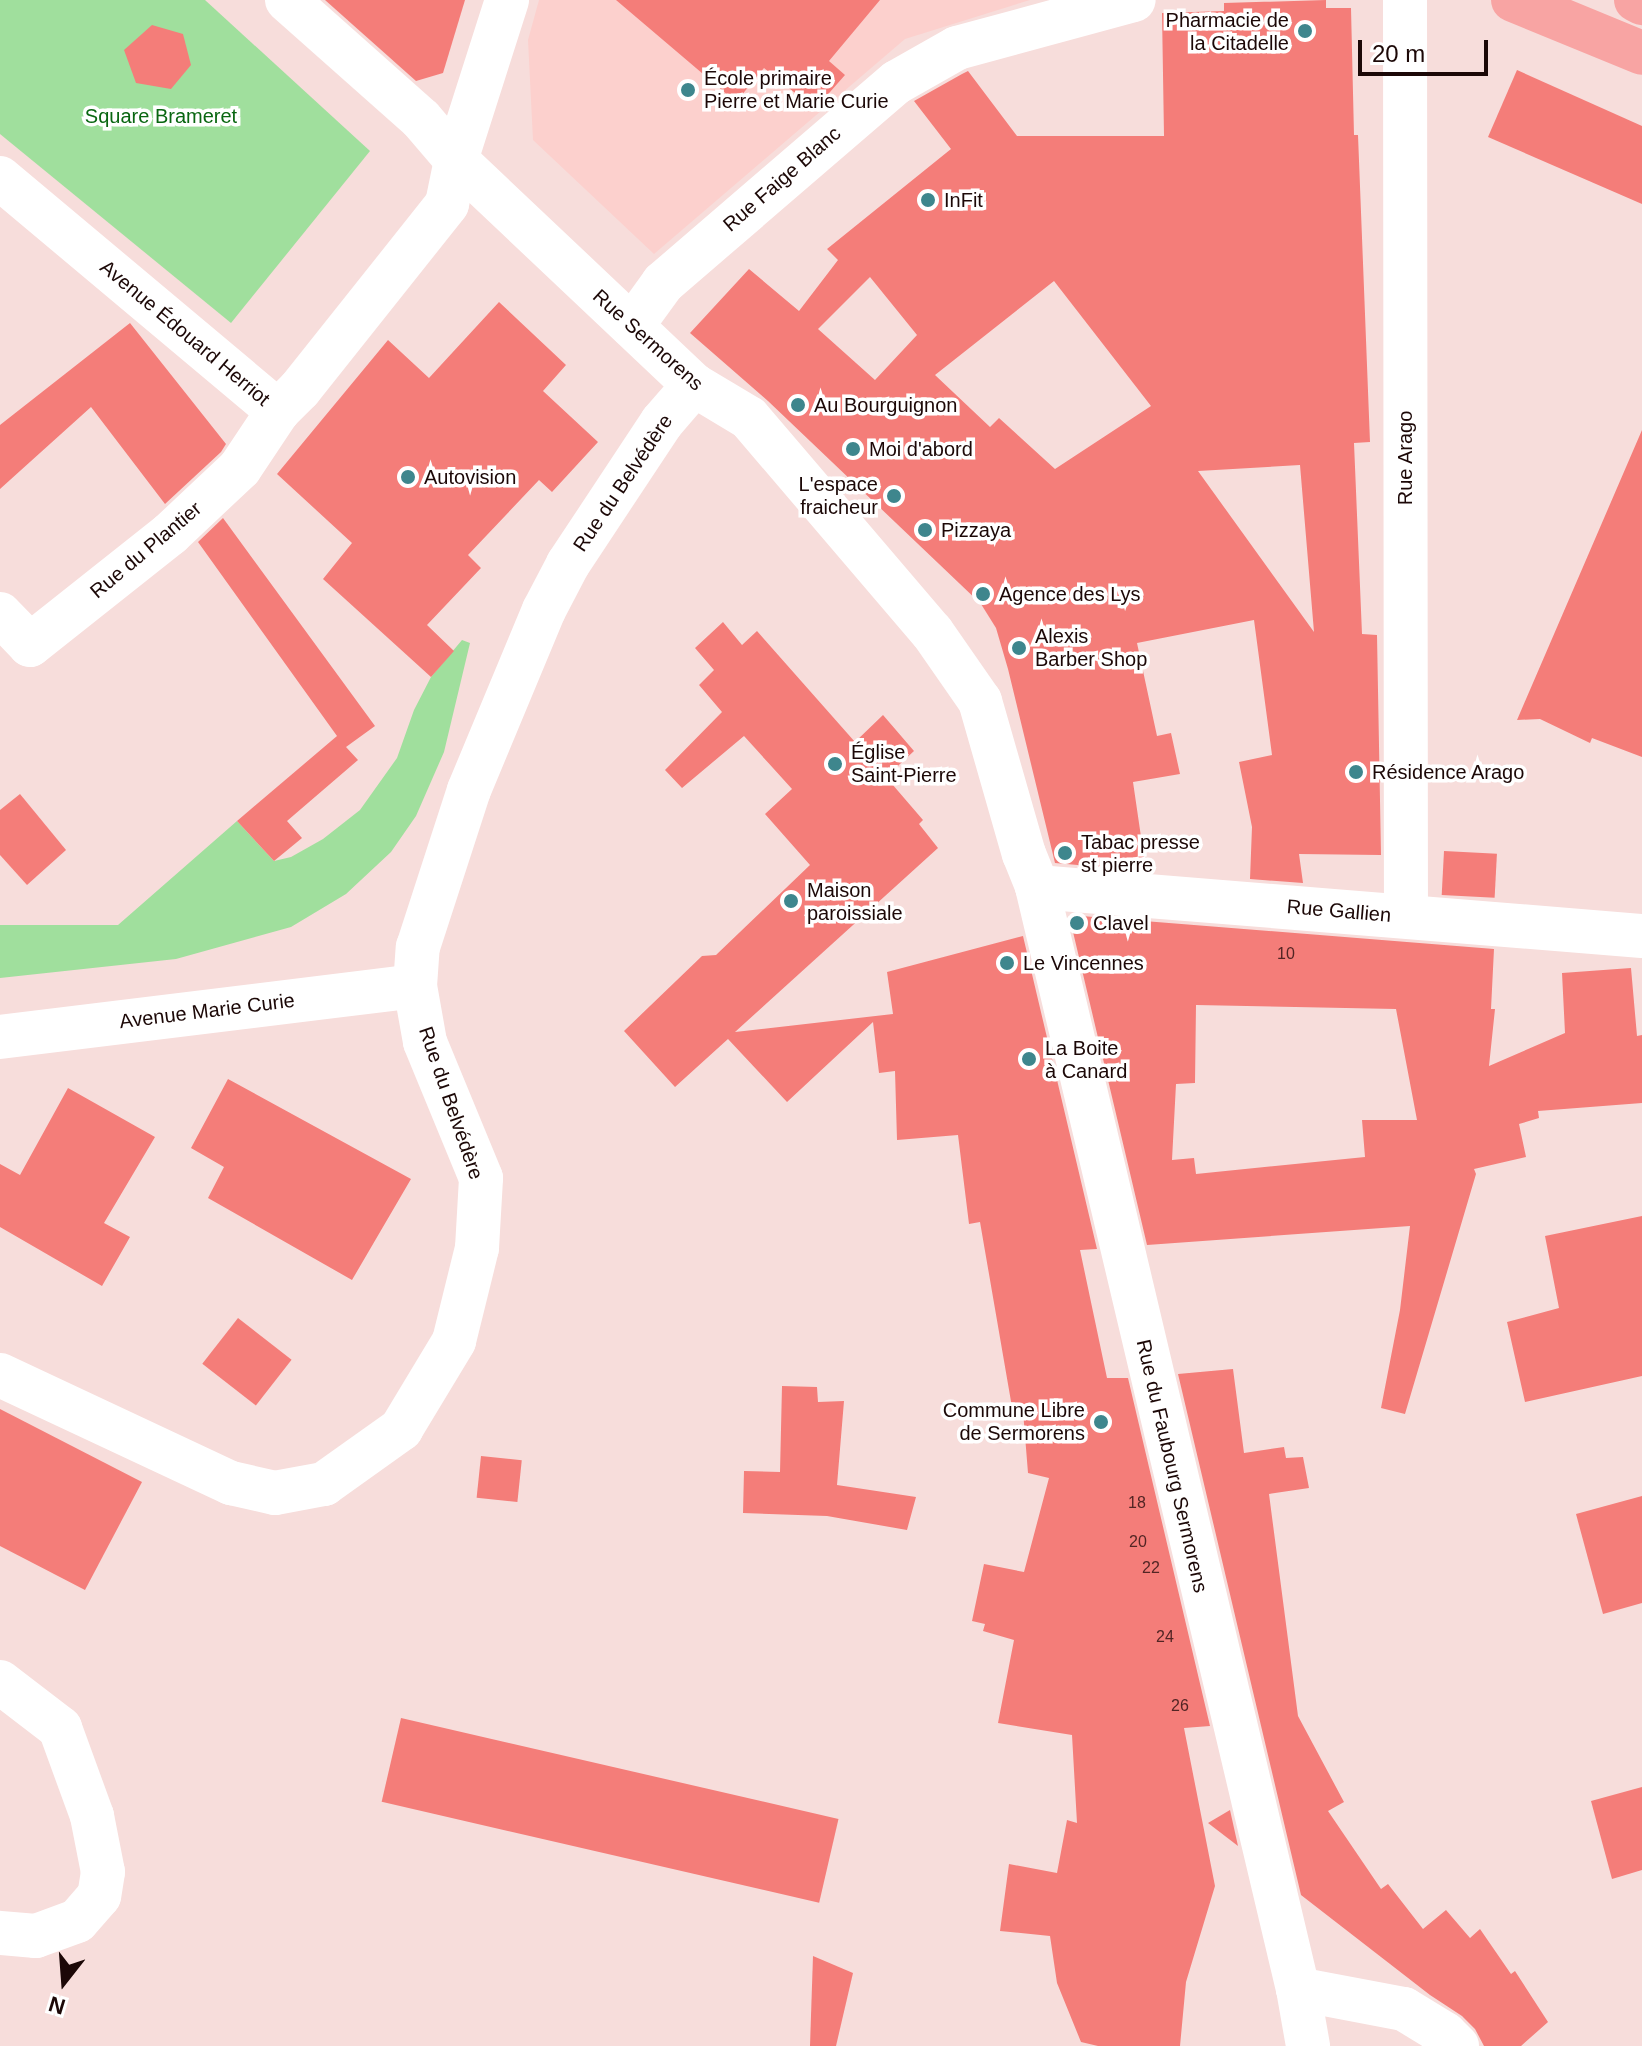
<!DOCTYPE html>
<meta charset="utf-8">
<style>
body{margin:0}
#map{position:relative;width:1642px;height:2046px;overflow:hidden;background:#f7dddb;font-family:Arial,sans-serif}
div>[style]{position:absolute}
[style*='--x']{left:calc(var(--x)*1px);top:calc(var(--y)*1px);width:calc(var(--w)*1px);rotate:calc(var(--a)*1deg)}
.built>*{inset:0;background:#fcd0cd}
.green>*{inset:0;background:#a0df9d}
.building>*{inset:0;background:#f47d79;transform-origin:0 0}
.minor>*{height:44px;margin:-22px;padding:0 22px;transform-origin:22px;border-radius:22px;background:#fff}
.major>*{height:44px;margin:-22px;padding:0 22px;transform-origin:22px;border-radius:22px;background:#f8a4a3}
.dots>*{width:22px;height:22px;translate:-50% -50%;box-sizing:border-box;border:4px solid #fff;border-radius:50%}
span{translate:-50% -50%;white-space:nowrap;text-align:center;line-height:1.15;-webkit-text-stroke:7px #fff;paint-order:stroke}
.number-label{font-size:16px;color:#522524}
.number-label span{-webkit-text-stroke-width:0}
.poi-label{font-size:20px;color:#1c0807}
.right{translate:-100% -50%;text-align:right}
.left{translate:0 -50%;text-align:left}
.park-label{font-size:20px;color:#096611}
.street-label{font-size:20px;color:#1c0807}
.north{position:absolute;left:24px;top:1942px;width:80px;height:80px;-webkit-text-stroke:6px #fff;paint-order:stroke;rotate:197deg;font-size:22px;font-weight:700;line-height:32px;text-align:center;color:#1c0807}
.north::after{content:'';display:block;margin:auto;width:28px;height:36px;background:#1c0807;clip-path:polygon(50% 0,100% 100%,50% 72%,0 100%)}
.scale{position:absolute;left:1358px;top:40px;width:130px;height:36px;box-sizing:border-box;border:4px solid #1c0807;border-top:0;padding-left:10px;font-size:24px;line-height:28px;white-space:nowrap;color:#1c0807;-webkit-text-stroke:6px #fff;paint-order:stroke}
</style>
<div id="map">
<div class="built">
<i style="clip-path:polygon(539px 0,1030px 0,905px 39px,654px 254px,533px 140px,528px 40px)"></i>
</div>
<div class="green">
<i style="clip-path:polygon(0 0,205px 0,370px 151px,231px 323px,0 134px)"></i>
<i style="clip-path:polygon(462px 640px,470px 643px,444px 752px,416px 816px,391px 852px,346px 894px,291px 927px,176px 959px,0 978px,0 925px,118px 925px,237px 821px,274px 861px,291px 857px,323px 839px,360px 810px,397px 758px,414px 710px,431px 677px)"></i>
</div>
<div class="building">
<i style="clip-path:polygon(325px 0,465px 0,443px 73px,416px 81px)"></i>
<i style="clip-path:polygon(616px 0,880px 0,829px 61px,845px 75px,815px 109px,764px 68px,736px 102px)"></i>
<i style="clip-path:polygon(evenodd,1326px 0,1326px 8px,1351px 8px,1354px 135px,1358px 135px,1370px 442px,1354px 443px,1362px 634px,1377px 635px,1381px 855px,1299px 854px,1303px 883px,1250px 879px,1252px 827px,1239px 762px,1272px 755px,1254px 620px,1137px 643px,1157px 736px,1171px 733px,1180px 774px,1133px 782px,1146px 871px,1055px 863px,1008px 669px,996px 628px,981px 604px,768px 401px,690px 333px,749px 269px,799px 311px,838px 260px,827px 249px,951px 149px,914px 101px,962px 74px,968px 71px,1017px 136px,1164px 136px,1162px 13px,1224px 11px,1224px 3px,1326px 0,870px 277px,917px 335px,875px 380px,818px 329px,870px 277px,1326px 0,1054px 281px,1151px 406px,1055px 469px,999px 418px,990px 427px,935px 375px,1054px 281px,1326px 0,1300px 465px,1314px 632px,1198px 471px,1300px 465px)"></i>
<i style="clip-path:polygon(152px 25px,183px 34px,191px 65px,171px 89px,136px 83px,124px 50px)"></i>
<i style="clip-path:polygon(1517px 70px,1642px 126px,1642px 204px,1488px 137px)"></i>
<i style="clip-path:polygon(499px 302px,566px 365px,543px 391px,598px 442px,552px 492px,539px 480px,468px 555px,481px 568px,427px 625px,454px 651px,431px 677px,323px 579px,352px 543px,277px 474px,388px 340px,429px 378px)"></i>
<i style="clip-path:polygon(130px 323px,226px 444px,221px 452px,165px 504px,91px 407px,0 489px,0 425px)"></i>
<i style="clip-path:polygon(1642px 430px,1642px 757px,1592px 738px,1590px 743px,1540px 719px,1517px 720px)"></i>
<i style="clip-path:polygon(223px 518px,375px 726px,346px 747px,358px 760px,287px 821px,302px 838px,274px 861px,237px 821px,337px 736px,198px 542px)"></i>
<i style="clip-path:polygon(723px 622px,742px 645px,757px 631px,855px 742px,883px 715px,914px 751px,886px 777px,923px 820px,919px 824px,938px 848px,735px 1032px,893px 1014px,887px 972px,1023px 936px,1097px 1249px,1080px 1250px,1107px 1378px,1128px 1378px,1210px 1726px,1184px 1728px,1215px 1886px,1186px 1982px,1180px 2046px,1098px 2046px,1081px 2042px,1057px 1983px,1050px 1936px,1000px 1931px,1009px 1864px,1057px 1873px,1067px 1820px,1077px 1823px,1072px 1735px,998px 1723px,1014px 1640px,983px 1631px,985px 1624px,972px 1621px,984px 1564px,1024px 1572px,1049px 1478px,1028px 1473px,1023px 1411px,1013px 1413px,980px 1222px,969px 1224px,958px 1135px,897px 1140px,895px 1071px,879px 1073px,873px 1022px,787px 1102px,728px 1039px,675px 1087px,624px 1031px,702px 956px,716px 955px,810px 865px,765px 814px,792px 789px,744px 736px,682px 788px,665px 770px,722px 712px,699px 685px,714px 670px,695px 648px)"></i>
<i style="clip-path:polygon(20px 794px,66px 850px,27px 885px,0 855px,0 810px)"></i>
<i style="left:1444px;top:851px;width:53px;height:44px;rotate:3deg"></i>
<i style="clip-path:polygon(evenodd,1069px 915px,1494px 949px,1491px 1009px,1495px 1009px,1489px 1066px,1565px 1033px,1562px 973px,1631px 968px,1637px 1036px,1642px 1035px,1642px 1103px,1538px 1111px,1539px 1118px,1519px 1124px,1526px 1157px,1474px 1169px,1476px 1174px,1405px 1414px,1381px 1408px,1400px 1310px,1410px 1226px,1147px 1245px,1069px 915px,1196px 1005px,1396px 1009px,1417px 1120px,1362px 1120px,1365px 1157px,1196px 1174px,1194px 1158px,1172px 1160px,1176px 1084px,1195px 1083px,1196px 1005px)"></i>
<i style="clip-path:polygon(228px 1079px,411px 1179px,352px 1280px,208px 1198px,224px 1167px,191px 1148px)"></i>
<i style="clip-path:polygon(68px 1088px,155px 1137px,104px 1223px,130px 1237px,102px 1286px,0 1227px,0 1164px,20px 1175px)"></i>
<i style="clip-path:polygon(1642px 1216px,1642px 1376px,1525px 1402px,1507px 1322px,1559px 1308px,1545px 1236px)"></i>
<i style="left:238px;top:1318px;width:68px;height:58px;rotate:38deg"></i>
<i style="clip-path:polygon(1233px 1369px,1244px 1453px,1284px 1447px,1286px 1458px,1303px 1457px,1309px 1488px,1269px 1494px,1298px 1716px,1344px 1802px,1328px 1811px,1381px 1889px,1388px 1884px,1423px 1929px,1446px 1910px,1470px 1938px,1480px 1929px,1511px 1974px,1515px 1971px,1548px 2022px,1521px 2046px,1484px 2046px,1475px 2029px,1462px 2016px,1430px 1995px,1301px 1895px,1178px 1374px)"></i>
<i style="clip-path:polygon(782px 1386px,817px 1387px,818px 1402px,844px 1401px,837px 1485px,916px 1497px,907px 1530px,827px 1516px,743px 1513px,744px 1471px,780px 1472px)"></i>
<i style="clip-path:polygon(0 1409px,142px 1482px,85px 1590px,0 1546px)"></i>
<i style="left:481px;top:1456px;width:41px;height:42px;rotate:6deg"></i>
<i style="clip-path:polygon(1642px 1496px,1642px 1603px,1603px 1614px,1576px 1514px)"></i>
<i style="left:401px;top:1718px;width:449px;height:86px;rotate:13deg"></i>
<i style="clip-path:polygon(1642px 1787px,1642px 1870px,1612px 1879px,1591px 1801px)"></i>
<i style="clip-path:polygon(1230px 1810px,1238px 1846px,1208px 1823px)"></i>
<i style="clip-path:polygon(813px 1956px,853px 1973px,836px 2046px,810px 2046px)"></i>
</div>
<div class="minor">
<i style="--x:287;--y:0;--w:179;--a:41.6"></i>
<i style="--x:421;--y:119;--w:54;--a:49.5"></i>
<i style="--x:456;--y:160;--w:328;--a:43.4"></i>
<i style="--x:694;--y:385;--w:64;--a:31"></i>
<i style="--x:749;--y:418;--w:282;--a:49.5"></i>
<i style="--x:932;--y:632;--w:84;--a:55.2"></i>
<i style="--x:980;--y:701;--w:159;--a:74"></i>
<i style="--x:1024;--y:854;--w:35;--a:68"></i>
<i style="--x:1037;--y:887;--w:1132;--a:76.68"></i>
<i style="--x:1298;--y:1989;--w:58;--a:80"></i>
<i style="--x:1405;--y:0;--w:916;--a:89.94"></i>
<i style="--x:0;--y:178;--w:363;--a:40"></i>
<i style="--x:278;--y:411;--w:31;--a:-45"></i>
<i style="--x:300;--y:389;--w:236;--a:-51.5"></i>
<i style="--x:447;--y:204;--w:45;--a:-78.4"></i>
<i style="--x:456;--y:160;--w:168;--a:-72.3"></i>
<i style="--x:632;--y:326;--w:53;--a:-54.2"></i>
<i style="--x:663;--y:283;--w:308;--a:-40.7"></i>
<i style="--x:897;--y:82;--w:69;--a:-29.5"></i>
<i style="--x:957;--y:48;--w:183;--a:-15.2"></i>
<i style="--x:0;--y:614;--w:43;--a:45.9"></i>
<i style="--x:30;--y:645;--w:179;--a:-38.4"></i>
<i style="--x:170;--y:534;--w:96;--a:-43.3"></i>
<i style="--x:240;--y:468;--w:69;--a:-56.3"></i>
<i style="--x:1037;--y:887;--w:607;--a:4.63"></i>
<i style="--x:0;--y:1037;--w:418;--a:-7"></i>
<i style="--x:0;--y:1375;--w:255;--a:25.1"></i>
<i style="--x:231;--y:1483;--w:45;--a:12.8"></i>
<i style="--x:275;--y:1493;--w:50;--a:-10.4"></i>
<i style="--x:324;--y:1484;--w:95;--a:-35.5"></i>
<i style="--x:401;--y:1429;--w:103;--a:-58.9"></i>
<i style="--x:454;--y:1341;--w:96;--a:-76.1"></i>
<i style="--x:477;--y:1248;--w:70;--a:-86.7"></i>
<i style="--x:481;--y:1178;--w:147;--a:-112.4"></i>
<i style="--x:425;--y:1042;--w:57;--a:-100.1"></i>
<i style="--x:415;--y:986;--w:39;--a:-86"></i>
<i style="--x:418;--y:947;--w:165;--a:-72"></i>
<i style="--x:469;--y:790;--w:195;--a:-67.4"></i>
<i style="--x:544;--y:610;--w:52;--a:-62.4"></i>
<i style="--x:568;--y:564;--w:170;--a:-56.5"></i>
<i style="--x:662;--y:422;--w:49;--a:-49.1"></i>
<i style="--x:0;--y:1682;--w:76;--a:37.5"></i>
<i style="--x:60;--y:1728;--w:94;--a:70"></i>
<i style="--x:92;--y:1816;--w:57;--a:78.9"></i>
<i style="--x:103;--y:1872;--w:24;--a:99"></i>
<i style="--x:99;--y:1896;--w:33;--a:131"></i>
<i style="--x:77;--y:1921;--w:44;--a:159.9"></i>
<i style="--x:36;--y:1936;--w:36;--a:-175"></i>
<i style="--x:1298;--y:1989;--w:108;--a:10.7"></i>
<i style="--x:1404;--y:2009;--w:48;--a:31.4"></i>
<i style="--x:1445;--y:2034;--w:17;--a:45"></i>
</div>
<div class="major">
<i style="--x:1513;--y:0;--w:139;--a:22.3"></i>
<i style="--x:1636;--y:0;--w:7;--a:27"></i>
</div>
<div class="dots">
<i style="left:1305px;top:31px;background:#3e868d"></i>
<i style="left:688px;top:90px;background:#3e868d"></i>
<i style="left:928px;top:200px;background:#3e868d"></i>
<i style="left:798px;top:405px;background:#3e868d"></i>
<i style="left:853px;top:449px;background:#3e868d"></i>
<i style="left:408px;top:477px;background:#3e868d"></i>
<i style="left:894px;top:496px;background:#3e868d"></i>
<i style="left:925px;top:530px;background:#3e868d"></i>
<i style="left:983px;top:594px;background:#3e868d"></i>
<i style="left:1019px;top:648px;background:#3e868d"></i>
<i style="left:835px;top:764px;background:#3e868d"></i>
<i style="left:1356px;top:772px;background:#3e868d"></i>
<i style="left:1065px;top:853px;background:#3e868d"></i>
<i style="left:791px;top:901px;background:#3e868d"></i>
<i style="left:1077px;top:923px;background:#3e868d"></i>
<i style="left:1007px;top:963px;background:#3e868d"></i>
<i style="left:1029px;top:1059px;background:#3e868d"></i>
<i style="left:1101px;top:1422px;background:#3e868d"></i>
</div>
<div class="number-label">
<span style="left:1286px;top:954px">10</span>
<span style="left:1137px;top:1503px">18</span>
<span style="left:1138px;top:1542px">20</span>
<span style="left:1151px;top:1568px">22</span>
<span style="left:1165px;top:1637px">24</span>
<span style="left:1180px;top:1706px">26</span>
</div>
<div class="poi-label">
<span class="right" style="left:1289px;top:32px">Pharmacie de<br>la Citadelle</span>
<span class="left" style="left:704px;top:90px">École primaire<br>Pierre et Marie Curie</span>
<span class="left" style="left:944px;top:200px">InFit</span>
<span class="left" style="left:814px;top:405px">Au Bourguignon</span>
<span class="left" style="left:869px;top:449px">Moi d'abord</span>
<span class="left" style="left:424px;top:477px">Autovision</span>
<span class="right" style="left:878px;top:496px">L'espace<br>fraicheur</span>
<span class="left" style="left:941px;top:530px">Pizzaya</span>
<span class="left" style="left:999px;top:594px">Agence des Lys</span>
<span class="left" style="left:1035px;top:648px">Alexis<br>Barber Shop</span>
<span class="left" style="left:851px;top:764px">Église<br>Saint-Pierre</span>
<span class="left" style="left:1372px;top:772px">Résidence Arago</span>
<span class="left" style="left:1081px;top:854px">Tabac presse<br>st pierre</span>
<span class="left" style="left:807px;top:902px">Maison<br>paroissiale</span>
<span class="left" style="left:1093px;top:923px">Clavel</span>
<span class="left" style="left:1023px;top:963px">Le Vincennes</span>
<span class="left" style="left:1045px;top:1060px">La Boite<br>à Canard</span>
<span class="right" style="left:1085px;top:1422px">Commune Libre<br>de Sermorens</span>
</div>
<div class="park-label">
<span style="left:161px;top:116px">Square Brameret</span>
</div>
<div class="street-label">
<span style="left:782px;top:179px;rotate:-41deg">Rue Faige Blanc</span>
<span style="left:185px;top:333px;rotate:40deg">Avenue Édouard Herriot</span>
<span style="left:648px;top:340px;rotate:42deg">Rue Sermorens</span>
<span style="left:1405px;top:458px;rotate:-90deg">Rue Arago</span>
<span style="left:623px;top:483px;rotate:-56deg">Rue du Belvédère</span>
<span style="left:146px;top:550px;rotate:-40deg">Rue du Plantier</span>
<span style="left:1339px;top:911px;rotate:5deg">Rue Gallien</span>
<span style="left:207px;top:1011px;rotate:-7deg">Avenue Marie Curie</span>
<span style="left:451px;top:1103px;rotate:71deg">Rue du Belvédère</span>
<span style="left:1172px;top:1466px;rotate:77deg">Rue du Faubourg Sermorens</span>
</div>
<div class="north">N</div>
<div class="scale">20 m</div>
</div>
